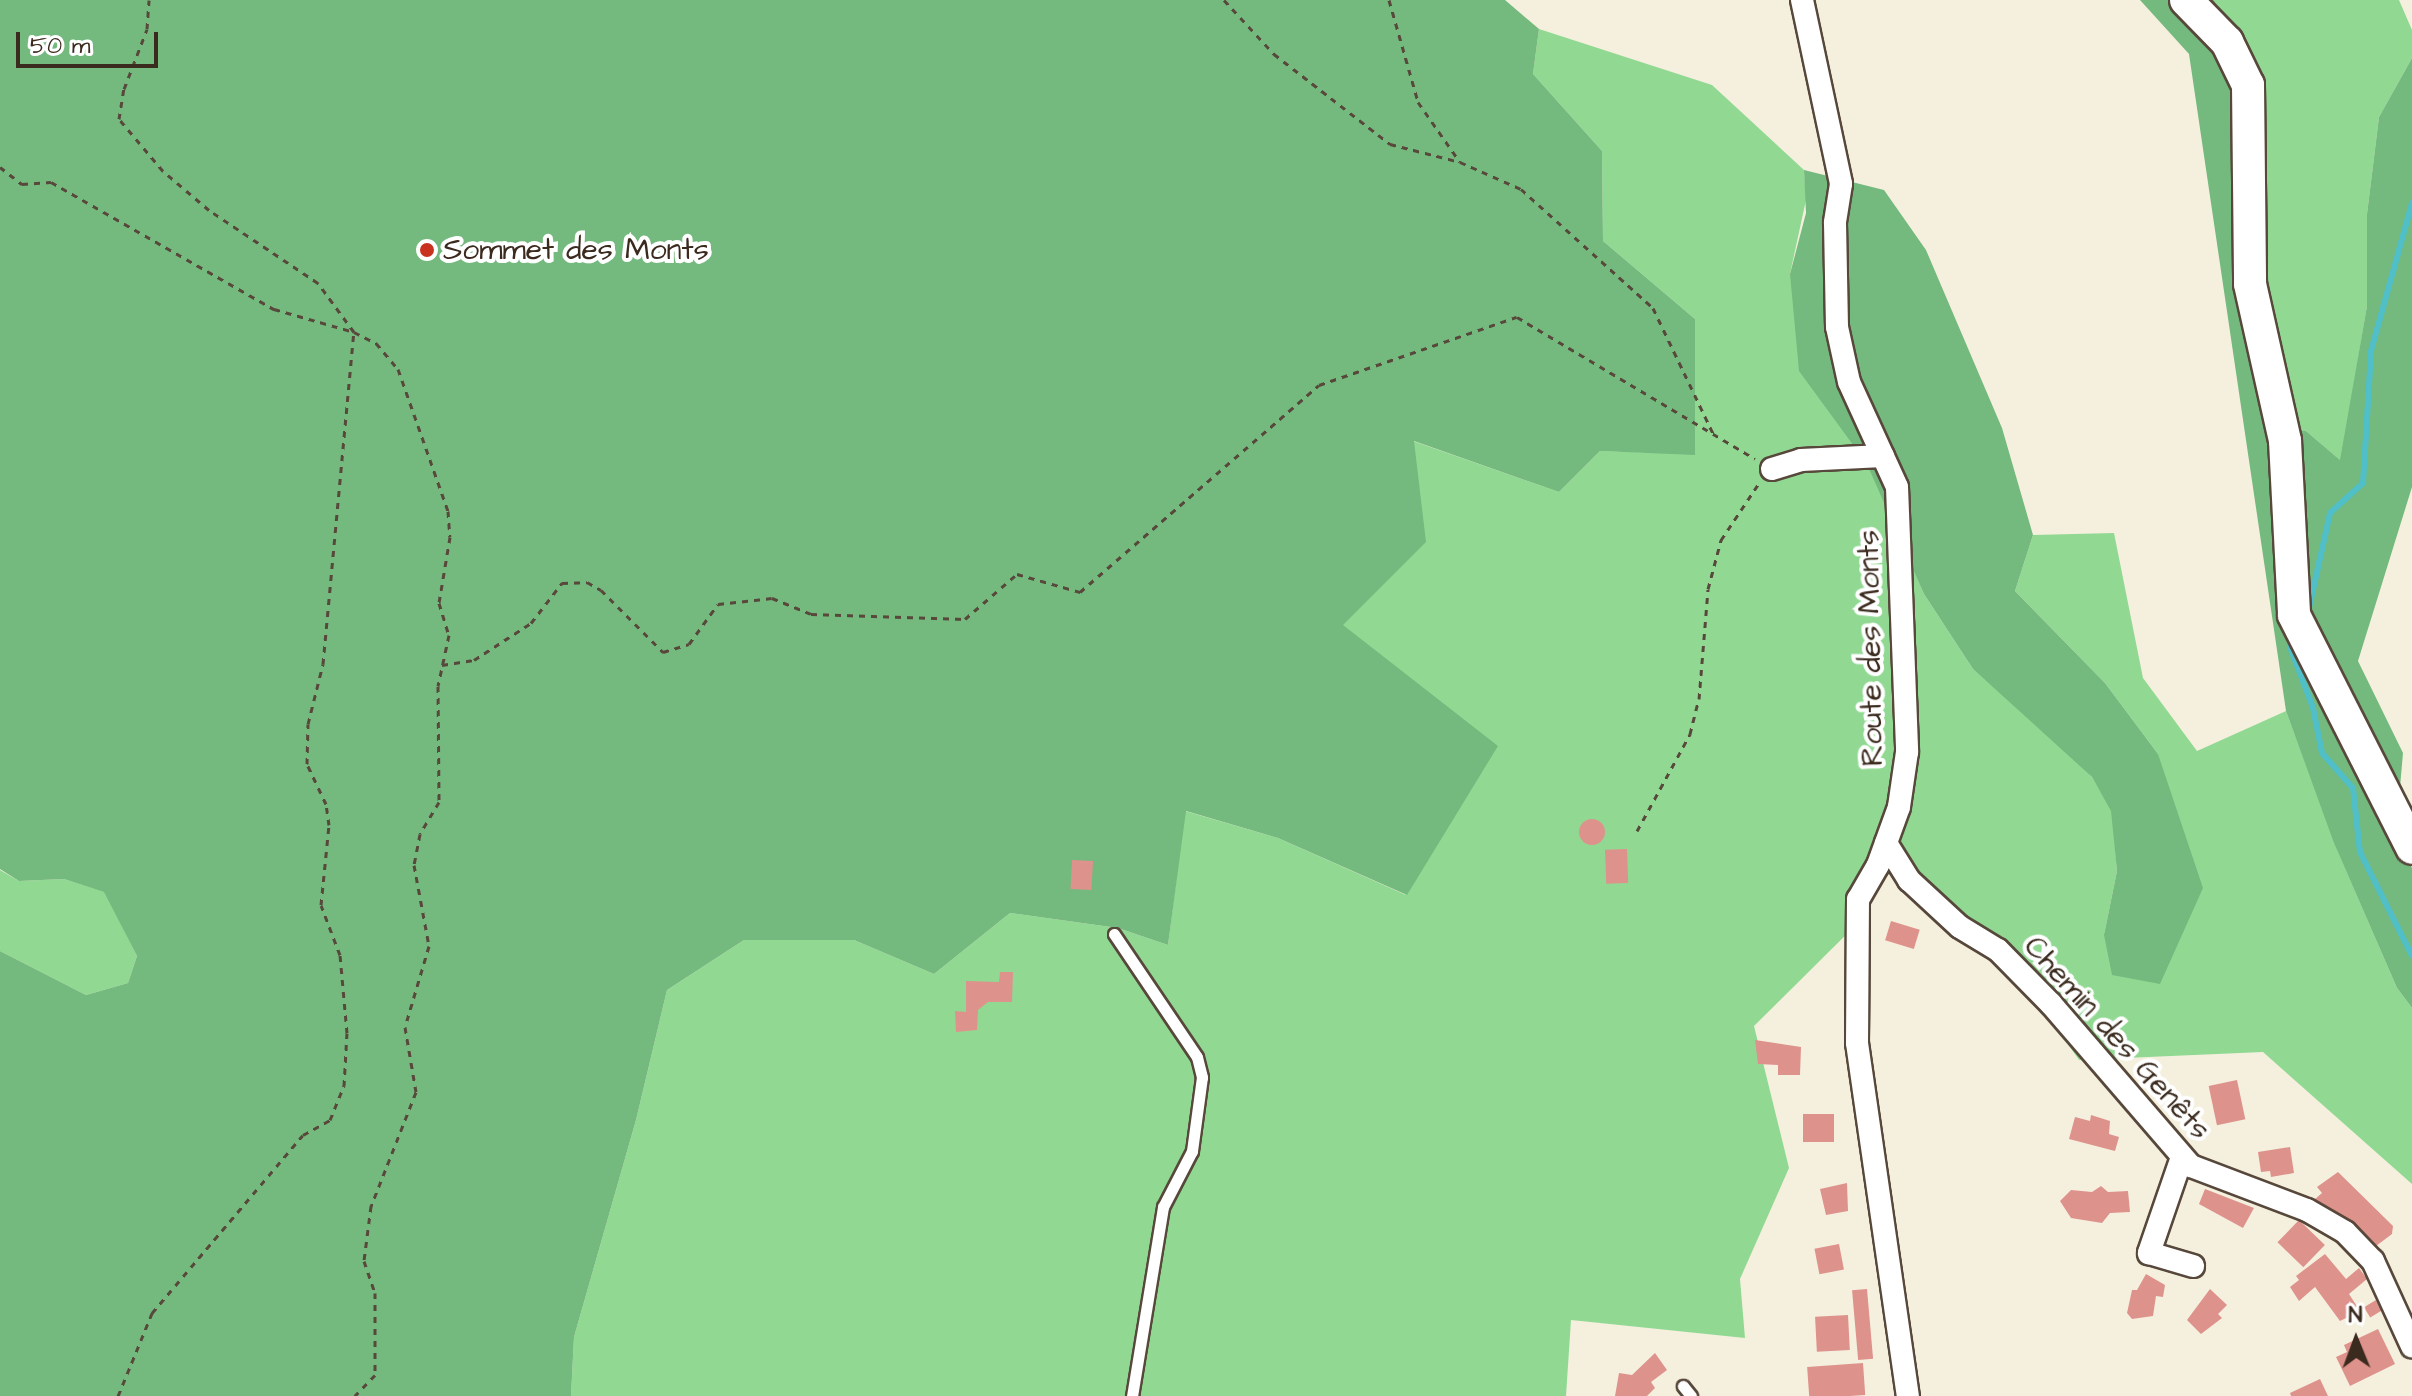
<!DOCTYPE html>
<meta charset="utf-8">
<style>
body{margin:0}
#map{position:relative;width:2412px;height:1396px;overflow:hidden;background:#f5f0de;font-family:"Architects Daughter",sans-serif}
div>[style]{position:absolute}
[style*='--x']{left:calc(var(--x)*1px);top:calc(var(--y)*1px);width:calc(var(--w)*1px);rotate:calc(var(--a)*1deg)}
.green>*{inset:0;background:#91d993}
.forest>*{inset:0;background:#74b97d}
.stream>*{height:6px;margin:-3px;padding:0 3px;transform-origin:3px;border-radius:3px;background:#51bfc7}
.building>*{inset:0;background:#de928c;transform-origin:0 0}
.round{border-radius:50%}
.path>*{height:3px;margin-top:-1.5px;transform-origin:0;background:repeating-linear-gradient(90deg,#57483b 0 6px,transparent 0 12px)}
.roads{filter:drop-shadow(2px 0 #57483b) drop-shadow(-2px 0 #57483b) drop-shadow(0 2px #57483b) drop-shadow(0 -2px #57483b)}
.lane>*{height:11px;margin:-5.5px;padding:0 5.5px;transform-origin:5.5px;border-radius:5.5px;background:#fff}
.street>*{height:22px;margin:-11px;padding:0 11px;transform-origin:11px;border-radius:11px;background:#fff}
.secondary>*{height:32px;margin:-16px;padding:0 16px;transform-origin:16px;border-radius:16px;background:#fff}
.dots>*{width:22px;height:22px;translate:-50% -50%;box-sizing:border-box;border:4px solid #fff;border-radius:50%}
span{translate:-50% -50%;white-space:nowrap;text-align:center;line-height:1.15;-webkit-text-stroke:8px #fff;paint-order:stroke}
.poi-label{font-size:30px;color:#3b2a1e}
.left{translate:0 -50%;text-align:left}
.street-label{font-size:30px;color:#3b2a1e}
.north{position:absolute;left:2316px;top:1300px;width:80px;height:80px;-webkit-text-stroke:6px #fff;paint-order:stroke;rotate:359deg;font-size:22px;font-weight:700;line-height:32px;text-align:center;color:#3b2a1e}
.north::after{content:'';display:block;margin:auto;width:28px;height:36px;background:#3b2a1e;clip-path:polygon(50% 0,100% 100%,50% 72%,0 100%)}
.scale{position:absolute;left:16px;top:32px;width:142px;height:36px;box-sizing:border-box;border:4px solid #3b2a1e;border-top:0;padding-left:10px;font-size:24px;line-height:28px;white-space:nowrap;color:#3b2a1e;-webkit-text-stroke:6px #fff;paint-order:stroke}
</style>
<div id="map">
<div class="green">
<i style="clip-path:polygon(2214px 0,2399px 0,2412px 30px,2412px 58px,2379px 117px,2367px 214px,2367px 306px,2341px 461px,2306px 431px,2288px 428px,2258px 289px,2265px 196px,2264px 115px,2257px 71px)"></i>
<i style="clip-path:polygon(1539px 29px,1712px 85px,1804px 170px,1806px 200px,1790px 274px,1924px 594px,1973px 669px,2060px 744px,2092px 777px,2112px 811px,2117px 871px,2104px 935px,2158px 754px,2105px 683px,2015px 591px,2033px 535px,2114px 533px,2143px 678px,2197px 751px,2286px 711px,2339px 854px,2397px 988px,2412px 1008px,2412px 1184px,2263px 1052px,2079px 1060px,2026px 984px,1919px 907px,1883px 868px,1865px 916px,1754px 1026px,1789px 1168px,1740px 1279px,1745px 1338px,1571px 1320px,1566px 1396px,571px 1396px,574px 1337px,636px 1120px,667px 990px,744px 940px,854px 940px,934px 974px,1010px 913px,1118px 928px,1168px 945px,1185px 811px,1278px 838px,1406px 895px,1342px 625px,1425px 542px,1413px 441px,1559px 492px,1600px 451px,1695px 454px,1695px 319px,1603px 241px,1602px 151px,1533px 74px)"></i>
<i style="clip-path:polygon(0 870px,19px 881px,64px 879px,105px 892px,137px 956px,128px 983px,86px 995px,0 951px)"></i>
</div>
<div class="forest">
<i style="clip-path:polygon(0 0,1505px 0,1539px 29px,1533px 74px,1602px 151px,1603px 241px,1695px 319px,1695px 455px,1600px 451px,1559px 492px,1414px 441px,1426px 542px,1343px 625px,1498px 746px,1407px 895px,1278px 838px,1186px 811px,1168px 945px,1118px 928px,1010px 913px,934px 974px,854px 940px,744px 940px,667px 990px,636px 1120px,574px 1337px,571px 1396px,0 1396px,0 951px,86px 995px,128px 983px,137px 956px,104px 892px,64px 879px,19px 881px,0 869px)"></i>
<i style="clip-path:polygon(2140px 0,2214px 0,2257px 71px,2264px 115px,2265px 196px,2258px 289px,2288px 428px,2306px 431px,2340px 460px,2367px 306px,2367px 214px,2379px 117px,2412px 58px,2412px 487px,2358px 661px,2403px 753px,2396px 833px,2412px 868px,2412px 1008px,2397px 988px,2334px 843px,2286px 711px,2189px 54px)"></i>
<i style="clip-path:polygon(1804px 170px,1884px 190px,1926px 250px,2002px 428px,2033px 535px,2015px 591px,2105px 683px,2158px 754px,2203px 888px,2160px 984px,2112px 975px,2104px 935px,2117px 871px,2111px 811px,2092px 777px,1973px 669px,1924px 594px,1867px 464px,1799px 371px,1790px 274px,1806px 213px)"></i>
</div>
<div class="stream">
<i style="--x:2307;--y:617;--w:107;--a:-77.5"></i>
<i style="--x:2330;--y:513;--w:45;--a:-42.3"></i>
<i style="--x:2363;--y:483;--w:132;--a:-86.5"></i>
<i style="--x:2371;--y:351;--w:154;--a:-74.5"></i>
<i style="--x:2294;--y:640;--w:8;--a:120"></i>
<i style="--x:2290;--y:647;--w:65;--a:69.3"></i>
<i style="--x:2313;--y:708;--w:46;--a:78.7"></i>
<i style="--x:2322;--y:753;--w:47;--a:48.5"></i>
<i style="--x:2353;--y:788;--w:64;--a:83.8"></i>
<i style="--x:2360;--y:852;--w:116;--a:63.4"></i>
</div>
<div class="building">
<i class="round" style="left:1579px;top:819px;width:26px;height:26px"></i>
<i style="left:1627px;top:849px;width:34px;height:22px;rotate:88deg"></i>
<i style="left:1072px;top:860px;width:21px;height:29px;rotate:3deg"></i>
<i style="left:1891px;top:921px;width:30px;height:20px;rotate:17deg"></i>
<i style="clip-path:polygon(1000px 972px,1013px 972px,1012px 1002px,988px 1002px,978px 1010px,977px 1030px,956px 1032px,955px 1011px,966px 1012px,966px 981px,999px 982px)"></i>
<i style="clip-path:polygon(1755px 1040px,1801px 1047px,1800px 1075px,1778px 1075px,1778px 1065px,1758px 1064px)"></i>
<i style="left:2237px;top:1080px;width:40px;height:29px;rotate:78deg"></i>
<i style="left:1834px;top:1114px;width:28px;height:31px;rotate:90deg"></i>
<i style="clip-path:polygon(2091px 1115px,2110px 1121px,2109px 1134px,2119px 1137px,2115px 1151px,2069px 1139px,2075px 1117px,2090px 1121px)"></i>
<i style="clip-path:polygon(2290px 1147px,2294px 1173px,2271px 1177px,2270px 1171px,2261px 1172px,2258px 1152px)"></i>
<i style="clip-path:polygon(2338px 1172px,2393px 1226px,2392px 1234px,2372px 1249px,2314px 1200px,2322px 1193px,2317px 1187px)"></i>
<i style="clip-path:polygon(1847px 1183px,1848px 1211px,1826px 1215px,1820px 1189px)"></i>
<i style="clip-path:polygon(2101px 1186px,2108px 1192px,2128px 1191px,2130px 1212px,2110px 1213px,2102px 1223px,2071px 1218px,2060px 1201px,2071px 1190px,2092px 1192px)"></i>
<i style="clip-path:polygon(2205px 1189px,2254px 1208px,2243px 1228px,2199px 1204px)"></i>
<i style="left:2299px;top:1220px;width:36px;height:31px;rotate:44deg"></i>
<i style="left:1839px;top:1244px;width:26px;height:25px;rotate:79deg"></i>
<i style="clip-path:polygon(2325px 1254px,2346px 1279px,2359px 1268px,2367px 1279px,2349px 1294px,2360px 1311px,2340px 1321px,2315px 1287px,2299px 1301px,2290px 1287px,2299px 1280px,2296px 1276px)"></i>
<i style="clip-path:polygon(2146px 1274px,2165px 1285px,2163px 1297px,2156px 1296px,2153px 1316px,2132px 1319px,2127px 1313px,2132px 1290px,2137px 1290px)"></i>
<i style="left:1867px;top:1289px;width:70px;height:15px;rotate:85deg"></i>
<i style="clip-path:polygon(2210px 1289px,2227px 1305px,2218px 1314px,2222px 1318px,2201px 1334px,2187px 1320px)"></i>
<i style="left:2376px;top:1300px;width:12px;height:14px;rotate:59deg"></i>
<i style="left:1848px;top:1315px;width:35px;height:33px;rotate:87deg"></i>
<i style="clip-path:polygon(2378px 1329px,2395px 1364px,2350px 1386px,2336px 1357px,2347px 1352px,2344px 1345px)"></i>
<i style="clip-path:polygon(1655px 1353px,1667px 1370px,1651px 1382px,1655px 1388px,1647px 1396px,1615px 1396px,1619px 1373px,1632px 1375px)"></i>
<i style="left:1863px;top:1363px;width:32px;height:56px;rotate:86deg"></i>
<i style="clip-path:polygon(2320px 1379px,2328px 1396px,2291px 1396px,2290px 1393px)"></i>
</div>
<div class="path">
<i style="--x:1224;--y:0;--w:74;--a:47.2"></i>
<i style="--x:1274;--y:54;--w:147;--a:37.8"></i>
<i style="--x:1390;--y:144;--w:72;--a:14.4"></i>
<i style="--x:1460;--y:162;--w:67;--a:23.9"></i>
<i style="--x:1521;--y:189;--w:178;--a:42"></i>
<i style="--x:1653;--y:308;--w:139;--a:64.4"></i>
<i style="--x:1389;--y:0;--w:106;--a:74.1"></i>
<i style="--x:1418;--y:102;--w:73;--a:55"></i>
<i style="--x:0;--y:167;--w:28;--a:38"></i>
<i style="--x:22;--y:184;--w:29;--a:-4"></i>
<i style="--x:51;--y:182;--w:257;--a:29.7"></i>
<i style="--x:274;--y:309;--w:83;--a:16"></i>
<i style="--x:354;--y:332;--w:25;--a:27"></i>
<i style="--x:376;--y:343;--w:34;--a:50"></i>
<i style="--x:398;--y:369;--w:151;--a:70.6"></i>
<i style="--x:448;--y:511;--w:26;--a:86"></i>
<i style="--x:450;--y:537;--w:67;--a:99.5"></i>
<i style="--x:439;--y:603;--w:34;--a:73"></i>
<i style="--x:449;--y:635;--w:52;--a:102.2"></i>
<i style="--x:438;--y:686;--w:116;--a:89.5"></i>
<i style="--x:439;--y:802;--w:37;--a:121"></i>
<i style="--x:420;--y:834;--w:32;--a:101"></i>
<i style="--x:414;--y:865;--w:82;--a:79.5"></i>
<i style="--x:429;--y:946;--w:84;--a:106.5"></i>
<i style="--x:405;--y:1027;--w:66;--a:80.4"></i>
<i style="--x:416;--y:1092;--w:123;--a:111.5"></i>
<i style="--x:371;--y:1206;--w:55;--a:97.3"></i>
<i style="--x:364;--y:1261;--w:34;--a:71"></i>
<i style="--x:375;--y:1293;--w:82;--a:90"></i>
<i style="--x:375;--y:1375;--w:29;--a:134"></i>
<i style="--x:442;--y:665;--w:32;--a:-9"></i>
<i style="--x:474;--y:660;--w:68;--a:-33"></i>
<i style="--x:531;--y:623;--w:51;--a:-52.2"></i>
<i style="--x:562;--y:583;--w:25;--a:-2"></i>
<i style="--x:587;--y:582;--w:16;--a:30"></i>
<i style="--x:601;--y:590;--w:88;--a:45"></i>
<i style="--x:663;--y:652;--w:27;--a:-17"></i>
<i style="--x:689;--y:644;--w:49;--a:-54.1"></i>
<i style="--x:718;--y:604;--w:54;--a:-6.3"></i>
<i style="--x:772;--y:598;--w:42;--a:22.3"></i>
<i style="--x:811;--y:614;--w:154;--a:1.9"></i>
<i style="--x:965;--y:619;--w:69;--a:-40.9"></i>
<i style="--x:1017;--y:574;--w:66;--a:15.9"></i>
<i style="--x:1080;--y:592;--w:316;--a:-40.9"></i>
<i style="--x:1319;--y:385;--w:209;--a:-19"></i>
<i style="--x:1517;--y:317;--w:277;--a:30.8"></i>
<i style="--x:1637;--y:831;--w:111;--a:-61.3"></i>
<i style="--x:1690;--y:734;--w:36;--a:-76"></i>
<i style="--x:1699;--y:699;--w:110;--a:-85.3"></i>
<i style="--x:1708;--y:589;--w:51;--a:-75.1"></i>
<i style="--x:1721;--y:540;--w:69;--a:-56.3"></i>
<i style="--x:118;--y:1396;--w:90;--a:-67.7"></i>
<i style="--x:152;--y:1313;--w:233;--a:-49.7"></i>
<i style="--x:303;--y:1135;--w:31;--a:-29"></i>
<i style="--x:330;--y:1120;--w:37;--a:-68"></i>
<i style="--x:344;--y:1086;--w:53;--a:-86.8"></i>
<i style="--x:347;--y:1033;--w:78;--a:-95.1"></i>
<i style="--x:340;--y:955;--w:53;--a:-110.8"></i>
<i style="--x:321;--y:905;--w:80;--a:-84.3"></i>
<i style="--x:329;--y:825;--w:21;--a:-98"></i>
<i style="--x:326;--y:804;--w:44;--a:-115.4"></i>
<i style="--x:307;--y:764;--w:40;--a:-88.6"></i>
<i style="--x:308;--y:724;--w:62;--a:-76"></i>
<i style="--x:323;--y:664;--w:333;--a:-84.7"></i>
<i style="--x:354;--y:332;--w:61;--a:-126.3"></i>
<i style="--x:318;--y:283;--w:131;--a:-146.2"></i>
<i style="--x:209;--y:210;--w:60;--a:-139.7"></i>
<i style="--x:163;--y:171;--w:68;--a:-130.2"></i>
<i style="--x:119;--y:119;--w:30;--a:-81"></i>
<i style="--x:124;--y:89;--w:64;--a:-69"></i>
<i style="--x:147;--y:29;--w:29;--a:-86"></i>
</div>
<div class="roads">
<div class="lane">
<i style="--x:1114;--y:934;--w:148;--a:56"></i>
<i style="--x:1197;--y:1057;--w:21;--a:76"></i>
<i style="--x:1202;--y:1077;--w:75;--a:97.7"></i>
<i style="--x:1192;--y:1151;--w:63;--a:117.4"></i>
<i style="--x:1163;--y:1207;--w:192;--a:99.3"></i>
<i style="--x:1683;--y:1386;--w:13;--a:51"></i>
</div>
<div class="street">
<i style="--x:1802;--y:0;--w:188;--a:78"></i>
<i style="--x:1841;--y:184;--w:39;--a:99"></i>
<i style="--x:1835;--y:223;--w:104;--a:88.9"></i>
<i style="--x:1837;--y:327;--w:56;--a:77.7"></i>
<i style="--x:1849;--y:382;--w:115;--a:65.4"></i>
<i style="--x:1897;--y:487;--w:265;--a:87.8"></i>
<i style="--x:1907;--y:752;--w:56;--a:98.3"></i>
<i style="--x:1899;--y:807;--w:62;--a:109.9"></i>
<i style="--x:1878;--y:865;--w:39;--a:120"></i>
<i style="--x:1858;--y:899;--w:144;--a:90.4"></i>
<i style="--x:1857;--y:1043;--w:357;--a:81.8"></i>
<i style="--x:1772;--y:469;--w:30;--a:-17"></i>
<i style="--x:1801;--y:460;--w:82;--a:-2.8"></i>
<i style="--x:1886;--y:843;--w:44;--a:58.1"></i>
<i style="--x:1909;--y:880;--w:69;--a:42.7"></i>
<i style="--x:1960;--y:927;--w:44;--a:31.2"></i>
<i style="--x:1998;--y:950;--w:76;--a:45.5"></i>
<i style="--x:2051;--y:1004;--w:214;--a:49.2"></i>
<i style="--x:2191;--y:1166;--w:124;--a:20.8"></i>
<i style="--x:2307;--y:1210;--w:44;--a:30.1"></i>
<i style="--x:2345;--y:1232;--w:40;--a:46"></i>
<i style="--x:2373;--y:1261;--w:94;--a:65.4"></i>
<i style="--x:2182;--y:1157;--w:102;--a:109"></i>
<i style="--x:2149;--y:1253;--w:46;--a:16.5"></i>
</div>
<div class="secondary">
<i style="--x:2186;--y:0;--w:59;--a:45.7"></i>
<i style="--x:2227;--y:42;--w:48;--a:64"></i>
<i style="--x:2248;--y:85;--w:199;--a:89.4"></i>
<i style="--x:2250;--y:284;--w:161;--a:77.4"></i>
<i style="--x:2285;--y:441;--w:174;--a:87"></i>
<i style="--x:2294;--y:615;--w:261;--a:63.1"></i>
</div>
</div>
<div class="dots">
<i style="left:427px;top:250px;background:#c8321e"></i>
</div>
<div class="poi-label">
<span class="left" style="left:443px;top:250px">Sommet des Monts</span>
</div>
<div class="street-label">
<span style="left:1871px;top:648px;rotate:-91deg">Route des Monts</span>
<span style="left:2117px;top:1038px;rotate:48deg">Chemin des Genêts</span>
</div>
<div class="north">N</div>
<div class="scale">50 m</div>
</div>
